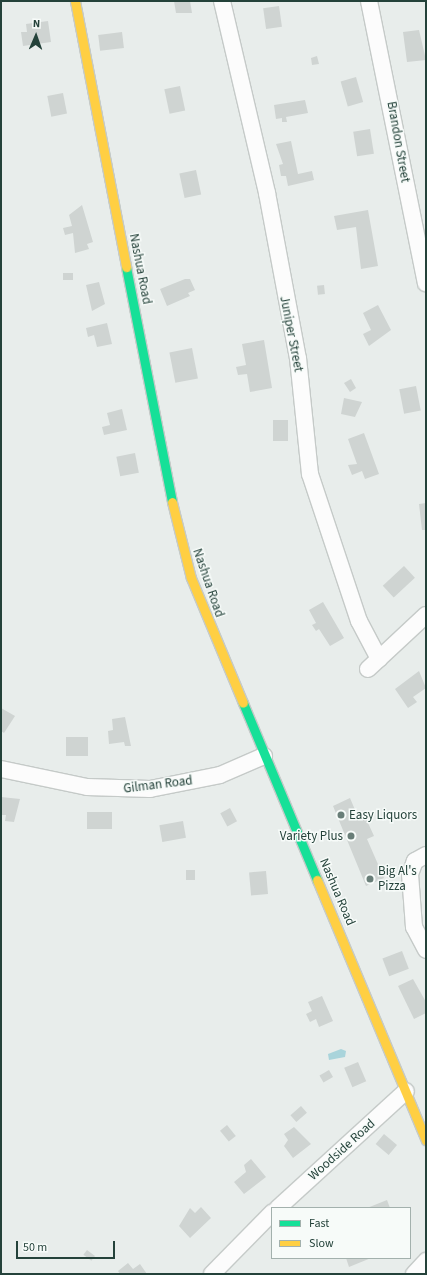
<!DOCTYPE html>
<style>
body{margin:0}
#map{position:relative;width:427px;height:1275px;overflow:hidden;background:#e8edeb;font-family:"Source Sans 3",sans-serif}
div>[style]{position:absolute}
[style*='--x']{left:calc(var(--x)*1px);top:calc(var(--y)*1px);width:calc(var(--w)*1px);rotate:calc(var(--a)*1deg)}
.water>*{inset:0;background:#a9d4db}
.building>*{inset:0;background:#cfd4d2;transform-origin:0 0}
.roads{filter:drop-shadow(1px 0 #c5cac8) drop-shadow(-1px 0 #c5cac8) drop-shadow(0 1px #c5cac8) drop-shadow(0 -1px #c5cac8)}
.street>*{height:16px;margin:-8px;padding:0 8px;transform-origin:8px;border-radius:8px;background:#fcfcfc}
.fast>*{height:9px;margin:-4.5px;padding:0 4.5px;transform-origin:4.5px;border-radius:4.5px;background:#16e098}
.slow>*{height:9px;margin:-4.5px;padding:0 4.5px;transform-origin:4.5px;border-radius:4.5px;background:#ffcf43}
.dots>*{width:11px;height:11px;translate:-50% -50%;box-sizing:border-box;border:2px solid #f7fbf9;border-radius:50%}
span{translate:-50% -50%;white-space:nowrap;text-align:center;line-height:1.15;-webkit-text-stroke:3px #f7fbf9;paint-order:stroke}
.street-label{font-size:13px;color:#24423a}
.poi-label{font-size:13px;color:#24423a}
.left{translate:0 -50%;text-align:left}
.right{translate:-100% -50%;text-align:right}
.frame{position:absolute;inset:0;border:2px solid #24423a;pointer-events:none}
.legend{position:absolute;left:271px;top:1207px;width:140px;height:52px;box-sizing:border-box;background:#f7fbf9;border:1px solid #a3b1ad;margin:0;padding:5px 7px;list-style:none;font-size:12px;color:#24423a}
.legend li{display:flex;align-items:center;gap:8px;height:20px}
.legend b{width:20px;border:1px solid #a3b1ad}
.north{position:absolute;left:16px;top:16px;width:40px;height:40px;-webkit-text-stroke:3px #f7fbf9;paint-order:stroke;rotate:2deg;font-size:11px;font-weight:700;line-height:16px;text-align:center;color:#24423a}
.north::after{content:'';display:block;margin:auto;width:14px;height:18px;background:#24423a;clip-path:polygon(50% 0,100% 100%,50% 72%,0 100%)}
.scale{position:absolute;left:16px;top:1241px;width:99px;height:18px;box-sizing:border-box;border:2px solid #24423a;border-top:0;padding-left:5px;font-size:12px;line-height:14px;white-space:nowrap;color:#24423a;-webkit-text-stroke:3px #f7fbf9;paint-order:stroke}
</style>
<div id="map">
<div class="water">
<i style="clip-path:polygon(341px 1049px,346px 1051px,345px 1057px,329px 1060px,328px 1054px)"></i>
</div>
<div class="building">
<i style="clip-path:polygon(174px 1px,190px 1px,192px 13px,176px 13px)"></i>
<i style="left:279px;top:6px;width:21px;height:16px;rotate:82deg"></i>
<i style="clip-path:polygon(48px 21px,51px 42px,23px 46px,21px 32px,27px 32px,26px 24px)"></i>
<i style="clip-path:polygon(419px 30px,426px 60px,407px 62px,403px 32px)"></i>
<i style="left:122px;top:32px;width:16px;height:24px;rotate:83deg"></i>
<i style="clip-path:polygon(317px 56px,319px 64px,312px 65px,311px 58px)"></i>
<i style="left:356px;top:77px;width:26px;height:16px;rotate:74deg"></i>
<i style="left:180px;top:86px;width:25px;height:16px;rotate:78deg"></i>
<i style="left:63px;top:93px;width:21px;height:16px;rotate:79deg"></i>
<i style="clip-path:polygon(305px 100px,308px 113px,286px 117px,287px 122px,282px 122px,282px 118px,276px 119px,274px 105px)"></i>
<i style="left:370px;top:129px;width:25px;height:17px;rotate:81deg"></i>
<i style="clip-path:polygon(291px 141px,298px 174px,312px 171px,314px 180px,288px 186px,286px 176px,281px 176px,279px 165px,283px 164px,276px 144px)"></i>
<i style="left:196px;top:170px;width:25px;height:17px;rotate:78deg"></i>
<i style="clip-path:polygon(82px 205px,93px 242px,87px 244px,89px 249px,75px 253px,73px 233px,65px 235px,63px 228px,72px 226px,69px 215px)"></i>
<i style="clip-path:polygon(368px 210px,378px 266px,361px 269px,356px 227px,337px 230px,334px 216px)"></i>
<i style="left:63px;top:273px;width:10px;height:7px"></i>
<i style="clip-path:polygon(185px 279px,190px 279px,195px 290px,188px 293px,190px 296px,167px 306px,160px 289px)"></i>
<i style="clip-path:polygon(99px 282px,105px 304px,92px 311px,86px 285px)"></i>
<i style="left:324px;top:285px;width:9px;height:7px;rotate:84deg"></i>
<i style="clip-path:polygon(378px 305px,391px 330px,369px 346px,363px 334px,371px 330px,363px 313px)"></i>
<i style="clip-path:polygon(107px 323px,112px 344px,97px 347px,94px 335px,88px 337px,86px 328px)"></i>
<i style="clip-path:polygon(264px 340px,272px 388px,250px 392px,247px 374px,238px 375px,236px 367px,246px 365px,242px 344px)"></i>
<i style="left:192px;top:348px;width:31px;height:23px;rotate:79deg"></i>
<i style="clip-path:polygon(351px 379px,356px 388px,350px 392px,344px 383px)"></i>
<i style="left:416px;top:386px;width:25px;height:17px;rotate:79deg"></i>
<i style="clip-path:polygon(344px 398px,362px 402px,355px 417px,341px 414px)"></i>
<i style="clip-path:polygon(122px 409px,127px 430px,104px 435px,102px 427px,110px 425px,107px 413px)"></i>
<i style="left:273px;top:420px;width:15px;height:21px"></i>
<i style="clip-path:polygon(364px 433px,379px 474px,365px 479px,362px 471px,352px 475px,348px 465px,357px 464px,348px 439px)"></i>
<i style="left:135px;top:453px;width:20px;height:19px;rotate:79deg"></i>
<i style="clip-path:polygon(426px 503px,426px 530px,422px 530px,419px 504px)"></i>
<i style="left:404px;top:566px;width:16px;height:29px;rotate:47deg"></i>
<i style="clip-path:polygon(323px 602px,344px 638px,330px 646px,319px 629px,316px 631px,312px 625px,316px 623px,309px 610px)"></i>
<i style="clip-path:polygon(419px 671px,426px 688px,413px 697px,417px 702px,408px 708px,395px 689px)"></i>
<i style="clip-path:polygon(1px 708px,15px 716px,4px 733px,1px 731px)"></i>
<i style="clip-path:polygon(125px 717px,131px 746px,125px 746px,124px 742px,109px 744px,108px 731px,113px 730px,112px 719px)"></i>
<i style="left:66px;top:737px;width:22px;height:19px"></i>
<i style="clip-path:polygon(1px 797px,20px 799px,14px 822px,5px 821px,6px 815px,1px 815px)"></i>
<i style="clip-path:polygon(350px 798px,358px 817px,364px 814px,374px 836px,367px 839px,384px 878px,366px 886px,333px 806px)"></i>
<i style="left:230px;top:808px;width:15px;height:11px;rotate:62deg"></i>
<i style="left:112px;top:812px;width:17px;height:25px;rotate:90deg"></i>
<i style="left:183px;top:821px;width:17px;height:24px;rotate:80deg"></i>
<i style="left:186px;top:870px;width:9px;height:10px"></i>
<i style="left:266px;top:871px;width:23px;height:17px;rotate:85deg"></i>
<i style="left:402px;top:951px;width:19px;height:21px;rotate:69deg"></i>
<i style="clip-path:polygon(413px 979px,426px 1002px,426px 1013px,414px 1019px,398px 986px)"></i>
<i style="clip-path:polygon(322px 996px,333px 1021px,319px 1027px,316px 1019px,310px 1022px,306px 1014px,312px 1011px,308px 1002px)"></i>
<i style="left:358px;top:1062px;width:21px;height:15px;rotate:67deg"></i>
<i style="left:329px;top:1070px;width:8px;height:11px;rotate:60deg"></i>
<i style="left:301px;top:1106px;width:9px;height:14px;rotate:49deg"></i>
<i style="left:227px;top:1125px;width:14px;height:9px;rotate:51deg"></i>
<i style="clip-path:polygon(294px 1127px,311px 1144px,293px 1158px,284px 1146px,288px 1140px,284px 1134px)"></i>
<i style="left:384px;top:1134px;width:17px;height:13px;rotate:40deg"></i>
<i style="clip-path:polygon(251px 1159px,266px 1177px,244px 1194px,234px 1182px,246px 1172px,244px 1165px)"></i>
<i style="clip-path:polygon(387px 1200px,390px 1208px,367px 1208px)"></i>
<i style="clip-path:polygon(201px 1207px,211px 1218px,190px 1238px,179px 1226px,190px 1208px,195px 1213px)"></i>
<i style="left:87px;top:1250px;width:10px;height:6px;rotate:37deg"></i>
<i style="clip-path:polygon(346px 1258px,371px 1258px,349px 1267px)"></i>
<i style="clip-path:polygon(128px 1263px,133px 1269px,140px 1264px,147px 1274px,120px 1274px,118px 1271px)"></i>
</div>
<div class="roads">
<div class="street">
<i style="--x:222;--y:1;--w:197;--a:76.8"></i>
<i style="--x:267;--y:193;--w:168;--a:79.4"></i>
<i style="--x:298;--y:358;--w:117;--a:84.1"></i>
<i style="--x:310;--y:474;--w:155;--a:71.6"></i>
<i style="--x:359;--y:621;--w:43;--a:62.2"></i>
<i style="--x:369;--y:1;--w:288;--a:78.6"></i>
<i style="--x:368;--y:669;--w:79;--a:-43"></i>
<i style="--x:1;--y:769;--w:88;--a:11.8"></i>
<i style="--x:87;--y:787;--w:63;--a:1.8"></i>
<i style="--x:150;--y:789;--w:71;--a:-11.3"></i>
<i style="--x:220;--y:775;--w:48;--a:-23.4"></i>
<i style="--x:426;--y:855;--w:13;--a:151"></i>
<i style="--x:415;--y:861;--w:14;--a:111"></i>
<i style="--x:410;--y:874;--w:53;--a:85.7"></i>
<i style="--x:414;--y:927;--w:26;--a:62"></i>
<i style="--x:278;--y:1208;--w:173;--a:-42.4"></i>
<i style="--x:212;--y:1274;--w:86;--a:-45.5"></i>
<i style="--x:414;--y:1274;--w:18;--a:-47"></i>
</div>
<div class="fast">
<i style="--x:126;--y:267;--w:239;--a:78.9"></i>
<i style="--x:243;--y:703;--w:192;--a:67.3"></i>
</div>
<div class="slow">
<i style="--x:75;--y:1;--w:271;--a:79.1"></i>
<i style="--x:172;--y:502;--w:78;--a:76"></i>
<i style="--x:191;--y:578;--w:135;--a:67.4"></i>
<i style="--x:317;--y:880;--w:282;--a:67.3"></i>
</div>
</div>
<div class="dots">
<i style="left:341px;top:815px;background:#697e78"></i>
<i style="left:351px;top:836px;background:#697e78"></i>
<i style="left:370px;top:879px;background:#697e78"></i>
</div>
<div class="street-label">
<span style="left:398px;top:142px;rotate:80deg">Brandon Street</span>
<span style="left:140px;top:269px;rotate:79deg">Nashua Road</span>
<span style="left:291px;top:334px;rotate:79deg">Juniper Street</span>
<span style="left:208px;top:583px;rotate:71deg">Nashua Road</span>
<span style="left:158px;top:785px;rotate:-7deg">Gilman Road</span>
<span style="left:337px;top:892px;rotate:67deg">Nashua Road</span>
<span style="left:342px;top:1150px;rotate:-42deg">Woodside Road</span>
</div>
<div class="poi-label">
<span class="left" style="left:349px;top:815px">Easy Liquors</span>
<span class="right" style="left:343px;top:836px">Variety Plus</span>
<span class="left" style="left:378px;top:879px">Big Al's<br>Pizza</span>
</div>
<div class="frame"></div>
<ul class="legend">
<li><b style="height:5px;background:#16e098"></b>Fast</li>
<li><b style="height:5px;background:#ffcf43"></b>Slow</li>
</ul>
<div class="north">N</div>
<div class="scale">50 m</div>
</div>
